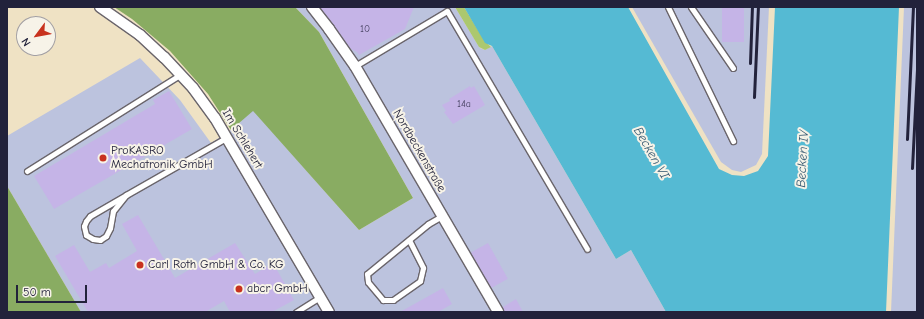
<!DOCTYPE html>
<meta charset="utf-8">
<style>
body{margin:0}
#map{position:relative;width:924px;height:319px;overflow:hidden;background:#efe2c4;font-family:"Comic Neue",sans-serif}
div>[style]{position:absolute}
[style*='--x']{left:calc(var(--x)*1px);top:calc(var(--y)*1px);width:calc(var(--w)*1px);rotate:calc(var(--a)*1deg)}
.industrial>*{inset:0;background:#bcc3de}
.green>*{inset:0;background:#acc86f}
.forest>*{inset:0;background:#89ac62}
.water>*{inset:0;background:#55bad3}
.building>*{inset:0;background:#c5b4e7;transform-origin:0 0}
.roads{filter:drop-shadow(1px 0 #6a656b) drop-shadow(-1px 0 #6a656b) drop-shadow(0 1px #6a656b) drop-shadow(0 -1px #6a656b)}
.lane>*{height:5px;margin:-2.5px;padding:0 2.5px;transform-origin:2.5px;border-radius:2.5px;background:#fff}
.street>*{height:10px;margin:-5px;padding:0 5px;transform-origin:5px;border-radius:5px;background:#fff}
.rail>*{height:3px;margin:-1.5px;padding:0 1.5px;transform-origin:1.5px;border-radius:1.5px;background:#22223b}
.dots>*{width:11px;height:11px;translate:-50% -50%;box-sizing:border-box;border:2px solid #f7f3e8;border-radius:50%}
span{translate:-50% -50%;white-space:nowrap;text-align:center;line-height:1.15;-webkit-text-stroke:4px #f7f3e8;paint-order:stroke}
.number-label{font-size:10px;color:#4b4666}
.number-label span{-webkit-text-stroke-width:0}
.street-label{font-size:12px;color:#22223b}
.poi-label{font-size:12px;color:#22223b}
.left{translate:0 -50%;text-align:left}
.water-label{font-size:13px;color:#345770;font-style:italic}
.frame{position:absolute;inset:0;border:8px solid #22223b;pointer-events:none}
.north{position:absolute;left:16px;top:16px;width:40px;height:40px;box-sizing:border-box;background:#f7f3e8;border:1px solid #a29fa3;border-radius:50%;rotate:238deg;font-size:11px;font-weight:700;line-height:16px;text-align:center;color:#22223b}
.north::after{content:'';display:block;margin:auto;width:14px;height:18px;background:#c8321e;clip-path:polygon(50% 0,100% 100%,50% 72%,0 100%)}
.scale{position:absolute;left:16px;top:285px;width:71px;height:18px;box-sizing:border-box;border:2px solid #22223b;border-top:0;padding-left:5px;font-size:12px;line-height:14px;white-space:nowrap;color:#22223b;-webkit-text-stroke:3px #f7f3e8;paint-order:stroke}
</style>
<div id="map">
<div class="industrial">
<i style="clip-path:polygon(295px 7px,455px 7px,480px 48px,485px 50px,492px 46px,616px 259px,631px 250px,666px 312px,81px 312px,7px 186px,7px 136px,140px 58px,180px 100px,211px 143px,231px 130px,253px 110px,359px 230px,413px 198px,319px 32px)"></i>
<i style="clip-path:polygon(632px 7px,769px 7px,762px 154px,756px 165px,741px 172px,732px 170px,721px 162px)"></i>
<i style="clip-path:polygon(904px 7px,917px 7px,917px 312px,891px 312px)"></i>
</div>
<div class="green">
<i style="clip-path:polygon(455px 7px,464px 7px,484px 40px,491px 47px,485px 50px,479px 47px)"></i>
</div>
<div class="forest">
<i style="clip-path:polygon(114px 7px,295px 7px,319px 32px,413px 198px,359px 230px,253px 111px,231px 130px,208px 94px,170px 51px,132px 19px)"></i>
<i style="clip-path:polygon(7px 186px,81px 312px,8px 312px,7px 310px)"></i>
</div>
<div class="water">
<i style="clip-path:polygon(464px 7px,628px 7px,719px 169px,732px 175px,744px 176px,758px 171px,768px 156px,775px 7px,899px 7px,886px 312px,666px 312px,631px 250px,616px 259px,492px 46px,485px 43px)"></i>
</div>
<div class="building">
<i style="clip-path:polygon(320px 7px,414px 7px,405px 29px,359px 55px,357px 52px,351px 49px)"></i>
<i style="left:722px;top:7px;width:22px;height:35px"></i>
<i style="clip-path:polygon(470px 86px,471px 88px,474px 86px,485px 105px,453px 124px,444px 112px,446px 111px,442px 105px,450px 101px,449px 99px)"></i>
<i style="clip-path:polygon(169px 91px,192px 129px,54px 209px,34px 176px,155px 104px,153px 100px)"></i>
<i style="clip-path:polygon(138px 215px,175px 278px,235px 243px,255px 274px,273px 263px,294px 300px,272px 312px,230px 312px,224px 301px,205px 312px,88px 312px,55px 256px,74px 245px,90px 272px,106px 263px,109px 268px,137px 251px,122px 224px)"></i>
<i style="left:488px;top:243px;width:41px;height:20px;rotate:61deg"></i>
<i style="clip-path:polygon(443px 288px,452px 304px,438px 312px,400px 312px)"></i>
<i style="clip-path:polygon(516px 299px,523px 312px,504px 312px,503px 307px)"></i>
</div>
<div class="roads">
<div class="lane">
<i style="--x:668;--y:7;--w:149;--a:64.1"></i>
<i style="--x:691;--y:7;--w:74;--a:55.5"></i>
<i style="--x:355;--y:66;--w:107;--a:-30.9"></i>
<i style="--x:447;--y:11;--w:276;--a:59.5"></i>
<i style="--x:27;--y:171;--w:182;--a:-32.2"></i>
<i style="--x:126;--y:195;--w:21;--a:129"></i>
<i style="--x:113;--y:211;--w:17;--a:100"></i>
<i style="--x:110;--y:228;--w:9;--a:117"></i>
<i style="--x:106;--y:236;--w:7;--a:146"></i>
<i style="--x:100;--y:240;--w:7;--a:-172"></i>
<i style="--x:93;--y:239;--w:8;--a:-150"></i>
<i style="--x:86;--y:235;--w:9;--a:-103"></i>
<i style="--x:84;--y:226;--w:5;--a:-68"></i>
<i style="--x:86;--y:221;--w:6;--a:-51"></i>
<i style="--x:90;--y:216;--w:42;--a:-30.3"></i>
<i style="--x:126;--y:195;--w:115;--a:-29.7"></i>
<i style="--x:409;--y:240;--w:31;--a:63"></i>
<i style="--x:423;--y:268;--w:13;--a:103"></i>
<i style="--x:420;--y:281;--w:33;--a:145"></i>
<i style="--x:393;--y:300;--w:10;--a:180"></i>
<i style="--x:383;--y:300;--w:23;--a:-130"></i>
<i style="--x:368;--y:282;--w:8;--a:-97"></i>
<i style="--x:367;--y:274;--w:79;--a:-39.3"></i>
<i style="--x:428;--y:224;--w:16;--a:-30"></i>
<i style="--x:296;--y:312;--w:28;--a:-32"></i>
</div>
<div class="street">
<i style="--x:100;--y:7;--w:49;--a:35"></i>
<i style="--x:140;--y:35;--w:33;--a:43"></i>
<i style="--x:164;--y:57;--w:42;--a:46.9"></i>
<i style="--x:193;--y:88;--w:37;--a:54"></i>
<i style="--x:215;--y:118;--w:225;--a:59.6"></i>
<i style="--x:312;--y:7;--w:28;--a:52"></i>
<i style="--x:329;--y:29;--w:45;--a:54.9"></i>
<i style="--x:355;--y:66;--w:285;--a:59.8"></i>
</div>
</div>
<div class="rail">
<i style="--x:750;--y:63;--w:56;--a:-88"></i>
<i style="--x:754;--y:97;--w:90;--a:-87.5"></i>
<i style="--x:907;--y:139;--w:132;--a:-87.4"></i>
<i style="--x:912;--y:168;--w:100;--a:-87.1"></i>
</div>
<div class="dots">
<i style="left:103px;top:158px;background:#c8321e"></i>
<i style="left:140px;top:265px;background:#c8321e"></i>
<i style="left:239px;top:289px;background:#c8321e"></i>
</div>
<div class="number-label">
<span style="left:365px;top:30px">10</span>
<span style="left:464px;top:105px">14a</span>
</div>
<div class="street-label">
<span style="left:242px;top:139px;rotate:59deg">Im Schlehert</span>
<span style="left:419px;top:151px;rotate:60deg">Nordbeckenstraße</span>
</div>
<div class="poi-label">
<span class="left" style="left:111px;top:158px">ProKASRO<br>Mechatronik GmbH</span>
<span class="left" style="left:148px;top:265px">Carl Roth GmbH &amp; Co. KG</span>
<span class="left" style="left:247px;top:289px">abcr GmbH</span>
</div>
<div class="water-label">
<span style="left:651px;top:153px;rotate:60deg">Becken VI</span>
<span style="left:803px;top:159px;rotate:-87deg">Becken IV</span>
</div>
<div class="frame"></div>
<div class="north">N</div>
<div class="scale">50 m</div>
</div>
